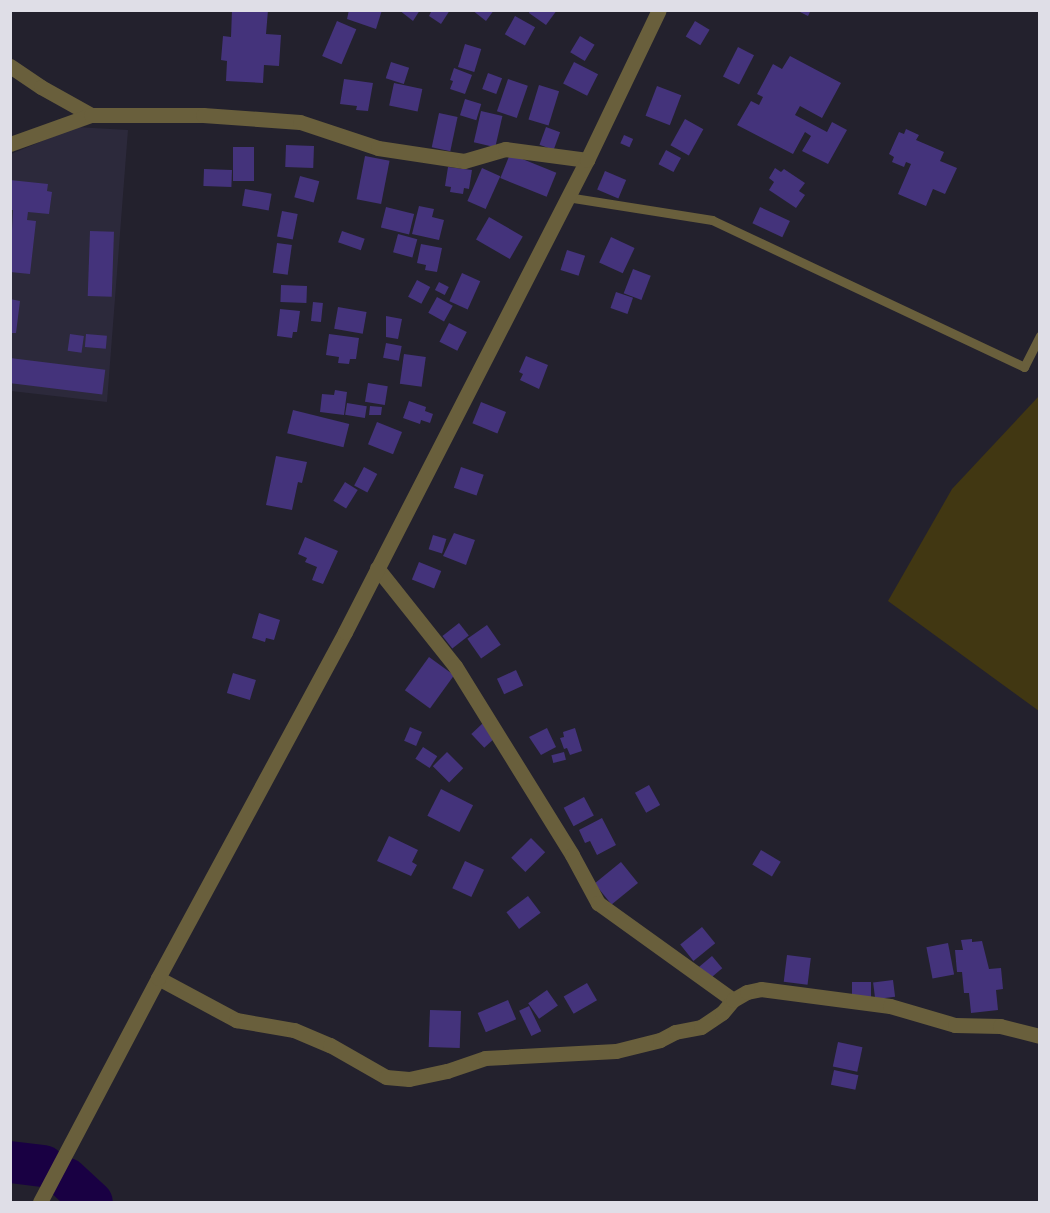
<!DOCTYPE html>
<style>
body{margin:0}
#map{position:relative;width:1050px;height:1213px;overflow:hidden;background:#23212d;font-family:"Open Sans",sans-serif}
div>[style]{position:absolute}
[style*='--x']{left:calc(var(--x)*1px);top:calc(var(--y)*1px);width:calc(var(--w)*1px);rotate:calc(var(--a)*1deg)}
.built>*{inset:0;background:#2c293b}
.green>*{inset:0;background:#413712}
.river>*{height:42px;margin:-21px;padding:0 21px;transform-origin:21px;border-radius:21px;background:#190043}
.building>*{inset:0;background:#44337b;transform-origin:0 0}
.service>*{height:9px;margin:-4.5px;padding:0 4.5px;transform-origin:4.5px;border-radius:4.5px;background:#695f3c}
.minor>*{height:15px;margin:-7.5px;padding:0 7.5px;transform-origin:7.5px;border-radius:7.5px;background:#695f3c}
span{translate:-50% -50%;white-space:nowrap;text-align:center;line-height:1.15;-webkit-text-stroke:5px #23212d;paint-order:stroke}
.frame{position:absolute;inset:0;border:12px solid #dfdee7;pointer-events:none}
</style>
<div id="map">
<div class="built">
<i style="clip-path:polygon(76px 127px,128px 130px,107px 402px,11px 391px,11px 154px)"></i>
</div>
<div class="green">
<i style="clip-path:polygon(1039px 396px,1039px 711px,888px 601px,952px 489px)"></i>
</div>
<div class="river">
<i style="--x:10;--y:1162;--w:34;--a:7"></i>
<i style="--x:67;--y:1179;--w:34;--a:43"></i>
</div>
<div class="building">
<i style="clip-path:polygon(232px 10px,268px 10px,266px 34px,281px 35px,279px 66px,264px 65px,263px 83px,226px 81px,227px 61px,221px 60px,223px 36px,231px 37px)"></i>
<i style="clip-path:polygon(349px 10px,382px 10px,376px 29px,347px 19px)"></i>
<i style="clip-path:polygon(399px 10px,420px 10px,413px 21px)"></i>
<i style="clip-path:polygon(432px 10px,450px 10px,441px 24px,429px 16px)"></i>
<i style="clip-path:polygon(472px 10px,494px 10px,486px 21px)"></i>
<i style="clip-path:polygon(530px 10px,557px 10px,546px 25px,529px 13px)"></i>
<i style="clip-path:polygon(796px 10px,811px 10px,808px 16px)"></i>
<i style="left:515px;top:16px;width:23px;height:21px;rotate:29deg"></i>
<i style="left:337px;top:21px;width:21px;height:38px;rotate:23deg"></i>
<i style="left:695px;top:21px;width:17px;height:18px;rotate:31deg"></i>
<i style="left:580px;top:36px;width:17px;height:19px;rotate:31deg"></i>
<i style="left:465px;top:44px;width:17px;height:24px;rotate:17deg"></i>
<i style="left:738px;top:47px;width:18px;height:33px;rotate:27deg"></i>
<i style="clip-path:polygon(790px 56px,841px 83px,822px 118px,800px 106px,795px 115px,827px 132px,832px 122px,847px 130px,828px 164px,802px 151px,811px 136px,805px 132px,793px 154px,737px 125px,751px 101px,759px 105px,763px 97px,757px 94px,773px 64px,782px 69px)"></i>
<i style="left:391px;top:62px;width:19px;height:17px;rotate:18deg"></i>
<i style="left:574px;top:62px;width:27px;height:24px;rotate:27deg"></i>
<i style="clip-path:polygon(454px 68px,472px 75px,465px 94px,450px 89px,453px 81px,450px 80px)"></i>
<i style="left:488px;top:73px;width:15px;height:17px;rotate:20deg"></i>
<i style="clip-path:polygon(344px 79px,373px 83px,368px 111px,356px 110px,357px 106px,340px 104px)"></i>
<i style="left:508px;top:79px;width:21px;height:34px;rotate:19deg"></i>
<i style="left:394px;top:83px;width:29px;height:23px;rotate:12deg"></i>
<i style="left:539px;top:85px;width:21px;height:36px;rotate:17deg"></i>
<i style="left:657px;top:86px;width:26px;height:32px;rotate:21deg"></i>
<i style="left:465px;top:99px;width:17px;height:17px;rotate:17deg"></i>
<i style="left:481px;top:111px;width:22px;height:32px;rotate:13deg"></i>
<i style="left:439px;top:113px;width:19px;height:35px;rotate:12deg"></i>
<i style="left:685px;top:119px;width:21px;height:30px;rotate:29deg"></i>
<i style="left:546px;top:127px;width:15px;height:19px;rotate:20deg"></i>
<i style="clip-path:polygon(906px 129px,919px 135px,916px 140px,944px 152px,940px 161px,957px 168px,945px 194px,933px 189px,926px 206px,898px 194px,911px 164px,906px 162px,904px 167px,892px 162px,894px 157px,889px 154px,899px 132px,904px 134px)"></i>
<i style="left:624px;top:135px;width:10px;height:9px;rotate:24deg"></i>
<i style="left:286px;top:145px;width:28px;height:22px;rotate:2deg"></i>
<i style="left:233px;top:147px;width:21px;height:34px"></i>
<i style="left:666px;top:150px;width:17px;height:16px;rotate:28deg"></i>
<i style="left:510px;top:154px;width:50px;height:26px;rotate:22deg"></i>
<i style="left:365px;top:156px;width:25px;height:44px;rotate:11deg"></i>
<i style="clip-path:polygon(448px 167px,472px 170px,469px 189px,464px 188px,463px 194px,450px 192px,451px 187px,445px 186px)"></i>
<i style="left:482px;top:168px;width:20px;height:36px;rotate:24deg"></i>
<i style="clip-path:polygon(775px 168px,781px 172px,784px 169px,805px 183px,799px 191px,805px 195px,796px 208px,769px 190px,774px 182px,769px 178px)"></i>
<i style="left:204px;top:169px;width:28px;height:17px;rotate:2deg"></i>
<i style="left:605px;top:171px;width:23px;height:20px;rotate:23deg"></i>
<i style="left:300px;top:176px;width:20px;height:22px;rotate:15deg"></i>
<i style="clip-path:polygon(10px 180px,48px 184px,47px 191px,52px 192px,49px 214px,28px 212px,27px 220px,36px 221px,30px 274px,10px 272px,13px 210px,10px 210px)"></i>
<i style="left:245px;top:189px;width:27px;height:17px;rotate:10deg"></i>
<i style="clip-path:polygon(419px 206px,434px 209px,432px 217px,444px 220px,439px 240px,412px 234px)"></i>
<i style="left:386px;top:207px;width:29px;height:21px;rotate:14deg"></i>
<i style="left:760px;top:207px;width:33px;height:18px;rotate:25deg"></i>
<i style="left:282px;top:211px;width:16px;height:26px;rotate:11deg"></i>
<i style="left:489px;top:217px;width:39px;height:26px;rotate:30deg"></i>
<i style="left:90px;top:231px;width:24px;height:65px;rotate:2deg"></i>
<i style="left:342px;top:231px;width:24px;height:12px;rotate:19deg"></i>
<i style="left:398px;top:234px;width:20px;height:19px;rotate:15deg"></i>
<i style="left:611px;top:237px;width:26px;height:28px;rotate:25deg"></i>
<i style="left:277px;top:243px;width:15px;height:30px;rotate:8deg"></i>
<i style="clip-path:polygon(421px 244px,442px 248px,437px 272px,425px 270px,426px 265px,417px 263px)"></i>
<i style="left:567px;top:250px;width:19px;height:21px;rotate:18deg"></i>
<i style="left:633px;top:269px;width:19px;height:26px;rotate:21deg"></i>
<i style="left:462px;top:273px;width:20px;height:31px;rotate:24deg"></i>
<i style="left:417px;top:280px;width:15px;height:19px;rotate:28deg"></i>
<i style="left:439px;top:282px;width:11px;height:9px;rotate:27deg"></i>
<i style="left:281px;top:285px;width:26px;height:17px;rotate:2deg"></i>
<i style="left:616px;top:292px;width:18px;height:17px;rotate:19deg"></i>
<i style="left:437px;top:297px;width:18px;height:18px;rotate:29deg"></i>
<i style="clip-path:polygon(10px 299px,20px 301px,16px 333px,10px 333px)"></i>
<i style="left:313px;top:302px;width:10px;height:19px;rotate:6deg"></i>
<i style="left:338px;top:307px;width:29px;height:22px;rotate:10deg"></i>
<i style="clip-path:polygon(280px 309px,300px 311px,297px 332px,293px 332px,292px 338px,277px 336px)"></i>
<i style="clip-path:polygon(386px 316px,402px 319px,398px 339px,386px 337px)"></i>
<i style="left:449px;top:323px;width:20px;height:21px;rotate:27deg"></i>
<i style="left:70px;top:334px;width:14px;height:17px;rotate:8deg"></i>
<i style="left:86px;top:334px;width:21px;height:13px;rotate:5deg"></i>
<i style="clip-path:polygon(329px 334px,359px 338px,356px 359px,350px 359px,349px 364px,338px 363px,339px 357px,326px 355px)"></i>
<i style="left:386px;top:343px;width:16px;height:15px;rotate:11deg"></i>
<i style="left:404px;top:354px;width:22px;height:30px;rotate:8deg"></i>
<i style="clip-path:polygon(526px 356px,548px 365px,539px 389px,520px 380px,523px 374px,519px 372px)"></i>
<i style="left:10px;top:358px;width:96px;height:25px;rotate:7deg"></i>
<i style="left:368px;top:383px;width:20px;height:19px;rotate:9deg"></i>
<i style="clip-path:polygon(335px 390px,347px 392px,344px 415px,320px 412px,322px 394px,334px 395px)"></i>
<i style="clip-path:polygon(409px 401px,426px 407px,425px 411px,433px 414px,430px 423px,421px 420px,420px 424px,403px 418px)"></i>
<i style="left:481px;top:402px;width:27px;height:23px;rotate:22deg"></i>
<i style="left:347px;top:403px;width:20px;height:12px;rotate:9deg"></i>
<i style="clip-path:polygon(370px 406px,382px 407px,381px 415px,369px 415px)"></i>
<i style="left:293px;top:410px;width:58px;height:24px;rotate:14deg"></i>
<i style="left:377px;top:422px;width:27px;height:24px;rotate:22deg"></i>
<i style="clip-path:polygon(276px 456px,307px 462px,302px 483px,298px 482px,292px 510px,266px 505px)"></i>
<i style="left:364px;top:467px;width:15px;height:21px;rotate:28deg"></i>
<i style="left:461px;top:467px;width:24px;height:22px;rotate:19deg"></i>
<i style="left:345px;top:482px;width:15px;height:22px;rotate:32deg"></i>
<i style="clip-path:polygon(454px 533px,475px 540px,466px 565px,443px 556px)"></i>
<i style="left:433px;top:535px;width:14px;height:15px;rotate:17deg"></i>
<i style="clip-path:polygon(305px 537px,338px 551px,323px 584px,312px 580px,317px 567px,305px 562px,307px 558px,298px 554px)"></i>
<i style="left:419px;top:562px;width:24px;height:19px;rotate:22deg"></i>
<i style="clip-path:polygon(259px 613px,280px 620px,274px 640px,266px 638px,265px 642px,252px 638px)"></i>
<i style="left:459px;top:623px;width:16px;height:21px;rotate:52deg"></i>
<i style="left:487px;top:625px;width:24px;height:24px;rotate:55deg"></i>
<i style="left:429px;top:657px;width:31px;height:41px;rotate:36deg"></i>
<i style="left:516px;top:670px;width:17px;height:21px;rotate:65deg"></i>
<i style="left:233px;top:673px;width:24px;height:21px;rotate:17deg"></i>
<i style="left:483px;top:723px;width:19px;height:16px;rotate:47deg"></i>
<i style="left:410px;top:727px;width:13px;height:15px;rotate:23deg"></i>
<i style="clip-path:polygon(547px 728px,556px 747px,541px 755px,529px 737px)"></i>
<i style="clip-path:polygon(575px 728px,582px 751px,570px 755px,567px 748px,564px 749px,560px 738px,564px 737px,563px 732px)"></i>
<i style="left:423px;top:747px;width:17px;height:14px;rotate:33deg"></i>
<i style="left:447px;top:752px;width:23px;height:20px;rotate:45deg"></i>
<i style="left:564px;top:752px;width:8px;height:13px;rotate:76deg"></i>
<i style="left:649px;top:785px;width:23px;height:16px;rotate:61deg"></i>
<i style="left:441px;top:789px;width:36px;height:30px;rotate:27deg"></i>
<i style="left:584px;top:797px;width:21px;height:23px;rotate:62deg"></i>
<i style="clip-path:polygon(602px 818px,616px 845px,597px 855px,590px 841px,585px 843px,579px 830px)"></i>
<i style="clip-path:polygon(389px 836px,418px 850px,412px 862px,417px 865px,411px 876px,377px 861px)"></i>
<i style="left:531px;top:838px;width:20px;height:28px;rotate:45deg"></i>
<i style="left:761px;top:850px;width:23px;height:17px;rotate:31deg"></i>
<i style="left:465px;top:861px;width:21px;height:30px;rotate:25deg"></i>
<i style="left:621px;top:862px;width:27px;height:34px;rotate:51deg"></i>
<i style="left:528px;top:896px;width:21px;height:27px;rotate:53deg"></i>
<i style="left:702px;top:927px;width:21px;height:28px;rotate:51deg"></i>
<i style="clip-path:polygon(972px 939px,972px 942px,982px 941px,989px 969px,1001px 968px,1003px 989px,996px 990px,998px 1010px,971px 1013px,969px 993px,964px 993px,962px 972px,957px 972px,955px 950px,963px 950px,961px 940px)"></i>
<i style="left:948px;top:943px;width:32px;height:22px;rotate:79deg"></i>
<i style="left:787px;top:955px;width:24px;height:27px;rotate:7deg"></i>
<i style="left:712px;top:956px;width:16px;height:17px;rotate:50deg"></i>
<i style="left:893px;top:980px;width:17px;height:20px;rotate:83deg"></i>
<i style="left:852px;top:982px;width:19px;height:18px"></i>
<i style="left:587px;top:983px;width:20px;height:27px;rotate:60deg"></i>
<i style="left:547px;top:990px;width:19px;height:23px;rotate:55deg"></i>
<i style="left:508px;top:1000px;width:21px;height:33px;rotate:67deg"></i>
<i style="left:529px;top:1006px;width:28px;height:11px;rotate:64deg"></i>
<i style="left:430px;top:1010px;width:31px;height:37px;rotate:2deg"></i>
<i style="left:838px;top:1042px;width:25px;height:25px;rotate:12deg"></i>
<i style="left:834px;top:1070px;width:25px;height:15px;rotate:12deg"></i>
</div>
<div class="service">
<i style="--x:567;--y:197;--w:147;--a:9"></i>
<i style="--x:712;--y:220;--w:345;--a:25.2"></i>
<i style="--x:1024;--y:367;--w:35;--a:-63"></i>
</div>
<div class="minor">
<i style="--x:10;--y:66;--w:37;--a:34"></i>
<i style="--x:41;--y:87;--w:57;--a:29.2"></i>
<i style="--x:10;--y:144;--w:86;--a:-19.7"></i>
<i style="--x:91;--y:115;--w:112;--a:0"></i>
<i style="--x:203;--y:115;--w:97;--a:4.1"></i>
<i style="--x:300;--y:122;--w:82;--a:18.4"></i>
<i style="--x:378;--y:148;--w:87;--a:8.6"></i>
<i style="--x:464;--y:161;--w:43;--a:-16.3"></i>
<i style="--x:505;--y:149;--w:83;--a:7.6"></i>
<i style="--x:377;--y:568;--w:125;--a:51.5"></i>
<i style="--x:455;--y:666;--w:222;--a:58.2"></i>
<i style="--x:572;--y:855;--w:55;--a:61.6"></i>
<i style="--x:598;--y:903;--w:166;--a:35.7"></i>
<i style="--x:158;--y:978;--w:89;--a:28.3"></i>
<i style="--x:236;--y:1020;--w:59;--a:9.8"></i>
<i style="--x:294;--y:1030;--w:39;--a:23"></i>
<i style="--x:330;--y:1045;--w:64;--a:29.7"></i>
<i style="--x:386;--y:1077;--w:23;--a:5"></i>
<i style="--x:409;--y:1079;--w:39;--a:-12"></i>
<i style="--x:447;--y:1071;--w:40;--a:-18.9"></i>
<i style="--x:485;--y:1058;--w:131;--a:-3.1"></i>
<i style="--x:616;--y:1051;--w:45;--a:-14"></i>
<i style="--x:660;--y:1040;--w:17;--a:-28"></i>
<i style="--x:675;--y:1032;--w:26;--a:-11"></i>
<i style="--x:701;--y:1027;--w:25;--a:-34"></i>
<i style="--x:722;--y:1013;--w:17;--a:-50"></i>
<i style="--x:733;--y:1000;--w:16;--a:-30"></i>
<i style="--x:747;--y:992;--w:14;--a:-12"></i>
<i style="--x:761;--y:989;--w:130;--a:7.5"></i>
<i style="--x:890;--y:1006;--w:68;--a:16.3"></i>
<i style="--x:955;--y:1025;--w:45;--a:1.3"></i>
<i style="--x:1000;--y:1026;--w:41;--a:14"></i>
<i style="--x:40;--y:1202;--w:253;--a:-62.2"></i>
<i style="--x:158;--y:978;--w:393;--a:-61.6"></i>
<i style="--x:345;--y:632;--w:530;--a:-62.86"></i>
<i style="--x:587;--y:160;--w:166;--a:-64.4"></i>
</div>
<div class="frame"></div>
</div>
